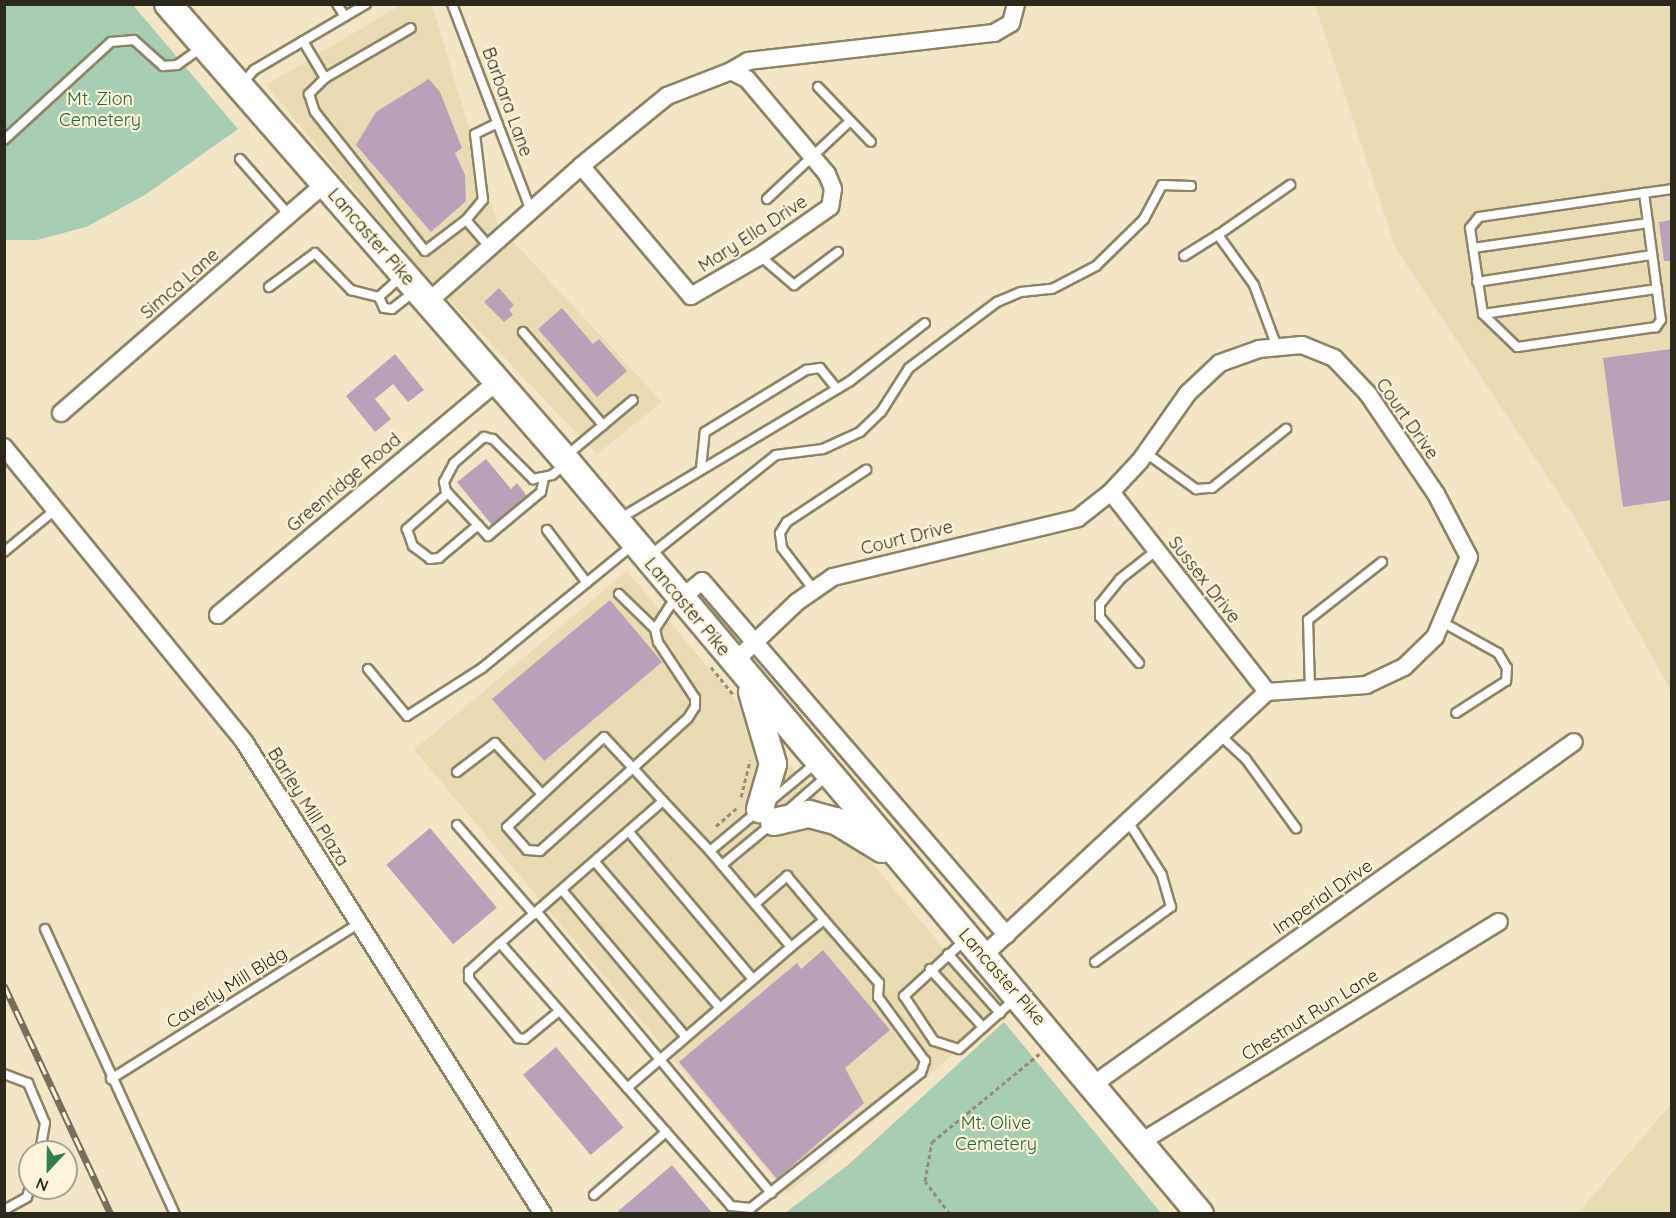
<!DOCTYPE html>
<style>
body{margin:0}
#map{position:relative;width:1676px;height:1218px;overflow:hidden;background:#f2e6c6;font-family:Quicksand,sans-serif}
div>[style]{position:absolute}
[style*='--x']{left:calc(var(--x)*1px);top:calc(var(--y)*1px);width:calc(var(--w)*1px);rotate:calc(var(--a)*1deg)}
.built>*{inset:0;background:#e9dbb4;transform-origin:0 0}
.green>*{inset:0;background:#a7cdb3}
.building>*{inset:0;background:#b9a1b9;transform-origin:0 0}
.path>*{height:3px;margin-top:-1.5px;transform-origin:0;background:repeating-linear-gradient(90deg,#958d76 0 4.5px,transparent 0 7.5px)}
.roads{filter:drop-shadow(2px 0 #8d8366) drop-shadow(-2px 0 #8d8366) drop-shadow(0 2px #8d8366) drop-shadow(0 -2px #8d8366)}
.lane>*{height:8px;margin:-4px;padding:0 4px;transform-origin:4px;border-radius:4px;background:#fff}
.street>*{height:16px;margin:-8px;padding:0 8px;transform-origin:8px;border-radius:8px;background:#fff}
.primary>*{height:26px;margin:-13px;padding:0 13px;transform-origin:13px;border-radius:13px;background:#fff}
.rail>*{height:7px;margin-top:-3.5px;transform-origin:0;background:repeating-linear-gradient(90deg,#fdf4da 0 14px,#766f5c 0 28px);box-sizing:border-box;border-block:2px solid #766f5c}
span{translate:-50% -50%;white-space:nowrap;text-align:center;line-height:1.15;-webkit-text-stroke:4.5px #fdf4da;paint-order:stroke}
.park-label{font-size:18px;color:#216540}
.street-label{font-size:18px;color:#2c281c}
.frame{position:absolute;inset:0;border:6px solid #2c281c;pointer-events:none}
.north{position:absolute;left:18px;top:1140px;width:60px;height:60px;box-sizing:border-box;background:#fdf4da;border:2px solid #a9a28e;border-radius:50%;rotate:202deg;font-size:16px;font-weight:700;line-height:24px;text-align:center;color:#2c281c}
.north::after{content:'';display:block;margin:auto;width:21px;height:27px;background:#328050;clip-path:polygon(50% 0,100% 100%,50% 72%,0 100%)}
</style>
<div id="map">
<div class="built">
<i style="clip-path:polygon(401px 5px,432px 5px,498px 225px,662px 402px,597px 454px,423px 273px,266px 85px)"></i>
<i style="clip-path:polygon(1315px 5px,1671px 5px,1671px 691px,1578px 523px,1396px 249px)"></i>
<i style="left:627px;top:571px;width:580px;height:278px;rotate:50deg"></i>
<i style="clip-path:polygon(1671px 1104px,1671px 1213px,1578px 1213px)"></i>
</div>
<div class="green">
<i style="clip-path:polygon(5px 5px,133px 5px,238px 129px,145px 195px,86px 227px,37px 240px,5px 240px)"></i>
<i style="clip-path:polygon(1004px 1022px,1161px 1213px,785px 1213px,848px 1165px)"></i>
</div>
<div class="building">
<i style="clip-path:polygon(429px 79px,440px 92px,462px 148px,455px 153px,465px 175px,466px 201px,431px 232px,356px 145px,376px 112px)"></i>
<i style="clip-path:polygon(1671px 220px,1671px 261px,1664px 261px,1659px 222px)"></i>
<i style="clip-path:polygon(499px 288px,514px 305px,509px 310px,513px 315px,504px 322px,484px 302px)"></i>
<i style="clip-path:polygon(562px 308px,593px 344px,599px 339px,627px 371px,597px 397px,538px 329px)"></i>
<i style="clip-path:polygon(1671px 349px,1671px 500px,1623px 507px,1603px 358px)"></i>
<i style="clip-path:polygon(395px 354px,424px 390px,408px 402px,393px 384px,375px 399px,391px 419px,375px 432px,346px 396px)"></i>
<i style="clip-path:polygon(486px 459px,511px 489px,517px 483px,527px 496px,492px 525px,457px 482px)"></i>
<i style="left:610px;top:600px;width:81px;height:154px;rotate:50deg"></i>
<i style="left:430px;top:828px;width:104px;height:57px;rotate:50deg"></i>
<i style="clip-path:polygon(823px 950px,890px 1030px,845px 1068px,864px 1103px,777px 1179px,679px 1062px,797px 963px,801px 969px)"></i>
<i style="left:556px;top:1047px;width:105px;height:43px;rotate:50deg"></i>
<i style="clip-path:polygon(672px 1165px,713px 1214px,615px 1214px)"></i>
</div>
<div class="path">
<i style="--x:711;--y:667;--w:35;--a:51"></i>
<i style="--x:741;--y:797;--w:38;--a:-76"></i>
<i style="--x:716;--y:826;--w:30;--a:-41"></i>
<i style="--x:950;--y:1214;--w:41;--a:-127.1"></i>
<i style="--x:925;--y:1181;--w:40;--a:-80"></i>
<i style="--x:932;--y:1142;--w:139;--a:-39.4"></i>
</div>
<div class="roads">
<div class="lane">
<i style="--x:337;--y:4;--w:15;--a:58"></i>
<i style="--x:452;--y:4;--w:222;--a:69.1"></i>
<i style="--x:303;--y:41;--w:43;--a:59.3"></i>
<i style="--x:325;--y:78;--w:99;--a:-30.2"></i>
<i style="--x:325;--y:78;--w:23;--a:135"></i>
<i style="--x:309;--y:94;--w:19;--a:72"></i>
<i style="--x:315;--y:112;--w:177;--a:51.6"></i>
<i style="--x:425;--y:251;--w:51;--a:-37.1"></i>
<i style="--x:466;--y:220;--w:37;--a:49"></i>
<i style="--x:241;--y:85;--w:20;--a:-49"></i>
<i style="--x:254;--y:70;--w:130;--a:-30.5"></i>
<i style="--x:818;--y:87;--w:76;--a:46.1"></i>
<i style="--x:4;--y:140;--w:145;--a:-42.5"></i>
<i style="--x:111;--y:42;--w:23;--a:-5"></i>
<i style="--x:134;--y:40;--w:39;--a:42"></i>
<i style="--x:163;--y:66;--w:14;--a:-4"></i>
<i style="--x:177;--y:65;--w:32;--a:-35"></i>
<i style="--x:240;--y:159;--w:74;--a:48.8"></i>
<i style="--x:1644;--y:193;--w:128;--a:82.4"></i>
<i style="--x:1661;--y:320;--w:9;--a:126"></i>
<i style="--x:1656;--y:327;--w:140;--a:171.8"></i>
<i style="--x:1517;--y:347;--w:47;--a:-135.9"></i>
<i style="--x:1483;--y:314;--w:87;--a:-98.6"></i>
<i style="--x:1470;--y:228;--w:14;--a:-51"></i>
<i style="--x:1479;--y:217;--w:167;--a:-8.3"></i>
<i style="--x:1644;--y:193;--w:28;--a:-8"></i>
<i style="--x:767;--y:199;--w:114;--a:-43.2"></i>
<i style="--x:466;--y:220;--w:26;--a:-50"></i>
<i style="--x:483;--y:200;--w:66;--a:-96.9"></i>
<i style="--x:475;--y:134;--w:25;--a:-26"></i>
<i style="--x:1473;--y:248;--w:177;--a:-8.1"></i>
<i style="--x:760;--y:256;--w:45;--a:40.5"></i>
<i style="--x:794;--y:285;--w:55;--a:-36.9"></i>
<i style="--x:1184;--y:256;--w:40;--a:-32"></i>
<i style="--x:401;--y:277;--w:30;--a:138"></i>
<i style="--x:379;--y:297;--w:12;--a:66"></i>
<i style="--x:384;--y:308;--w:8;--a:7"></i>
<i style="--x:392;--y:309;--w:29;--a:-38"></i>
<i style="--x:1477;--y:282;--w:177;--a:-8.8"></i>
<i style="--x:269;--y:287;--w:57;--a:-36.5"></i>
<i style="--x:315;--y:253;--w:52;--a:45.8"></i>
<i style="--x:351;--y:290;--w:29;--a:14"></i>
<i style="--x:1483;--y:314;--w:176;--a:-8.2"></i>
<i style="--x:523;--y:332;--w:123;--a:49.3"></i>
<i style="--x:1277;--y:347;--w:66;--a:-110.4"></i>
<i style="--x:1254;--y:285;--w:62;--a:-125.8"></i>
<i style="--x:1218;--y:235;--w:88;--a:-34.8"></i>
<i style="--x:1146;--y:453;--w:62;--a:35.8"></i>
<i style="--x:1196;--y:489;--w:16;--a:-4"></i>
<i style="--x:1212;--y:488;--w:95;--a:-38.6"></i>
<i style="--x:566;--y:456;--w:87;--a:-39.9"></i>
<i style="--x:701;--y:468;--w:36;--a:-84"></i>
<i style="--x:705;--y:432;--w:119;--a:-31.5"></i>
<i style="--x:806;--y:370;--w:14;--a:-8"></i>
<i style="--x:820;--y:368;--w:27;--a:51"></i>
<i style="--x:544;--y:478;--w:14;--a:102"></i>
<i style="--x:541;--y:492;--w:69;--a:140.3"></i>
<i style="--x:488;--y:536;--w:62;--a:-133"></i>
<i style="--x:446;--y:491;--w:9;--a:-103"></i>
<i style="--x:444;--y:482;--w:21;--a:-62"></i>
<i style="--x:454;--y:463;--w:40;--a:-41"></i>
<i style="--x:484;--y:437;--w:9;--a:13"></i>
<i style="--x:493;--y:439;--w:57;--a:45"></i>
<i style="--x:533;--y:479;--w:19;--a:-12"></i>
<i style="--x:552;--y:475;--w:18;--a:-38"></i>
<i style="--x:448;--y:493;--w:55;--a:138.7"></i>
<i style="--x:407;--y:529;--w:18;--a:71"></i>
<i style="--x:413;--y:546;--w:21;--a:37"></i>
<i style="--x:430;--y:559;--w:9;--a:-6"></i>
<i style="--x:439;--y:558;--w:51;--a:-40.2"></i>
<i style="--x:619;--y:519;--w:268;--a:-30.8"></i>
<i style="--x:849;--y:382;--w:96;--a:-37.8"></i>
<i style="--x:547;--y:530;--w:66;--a:53"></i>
<i style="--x:4;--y:552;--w:66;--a:-39.5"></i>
<i style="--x:649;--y:556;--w:162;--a:-38.5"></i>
<i style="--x:776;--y:455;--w:47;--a:-7.3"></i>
<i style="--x:823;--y:449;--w:41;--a:-24.7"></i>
<i style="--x:860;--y:432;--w:29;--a:-44"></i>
<i style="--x:881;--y:412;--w:52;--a:-57.5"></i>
<i style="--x:909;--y:368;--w:110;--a:-36.9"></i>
<i style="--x:997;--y:302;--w:26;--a:-23"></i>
<i style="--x:1021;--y:292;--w:31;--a:-6"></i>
<i style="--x:1052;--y:289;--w:50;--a:-27.6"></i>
<i style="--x:1096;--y:266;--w:67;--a:-44.4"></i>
<i style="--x:1144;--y:219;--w:38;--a:-62"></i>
<i style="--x:1162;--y:185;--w:29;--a:2"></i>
<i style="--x:814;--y:590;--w:53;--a:-127.3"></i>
<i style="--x:782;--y:548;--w:15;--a:-98"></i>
<i style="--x:780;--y:533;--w:13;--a:-58"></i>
<i style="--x:787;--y:522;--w:95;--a:-33.4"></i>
<i style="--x:619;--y:594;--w:50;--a:44.2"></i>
<i style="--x:1442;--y:622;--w:64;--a:29"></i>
<i style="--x:1498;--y:653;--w:17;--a:59"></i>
<i style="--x:1507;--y:668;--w:13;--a:94"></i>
<i style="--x:1506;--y:681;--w:59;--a:147.4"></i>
<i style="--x:1139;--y:663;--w:60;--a:-130.3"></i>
<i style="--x:1100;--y:617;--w:13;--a:-90"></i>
<i style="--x:1100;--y:604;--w:32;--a:-51"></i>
<i style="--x:1120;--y:579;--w:47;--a:-38.1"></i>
<i style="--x:368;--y:669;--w:61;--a:50.3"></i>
<i style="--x:407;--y:716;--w:89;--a:-32.6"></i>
<i style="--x:482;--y:668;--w:196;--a:-39.2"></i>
<i style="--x:1310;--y:690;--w:70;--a:-91.6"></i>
<i style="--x:1308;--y:620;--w:94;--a:-38.1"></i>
<i style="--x:1221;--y:736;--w:33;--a:43"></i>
<i style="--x:1245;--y:758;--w:87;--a:53.9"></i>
<i style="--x:457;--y:772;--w:48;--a:-37.3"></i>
<i style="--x:495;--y:743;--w:68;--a:47.4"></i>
<i style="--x:663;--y:801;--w:216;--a:138.9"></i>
<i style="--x:500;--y:943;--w:350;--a:48.7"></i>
<i style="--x:731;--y:1206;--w:20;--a:6"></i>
<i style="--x:751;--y:1208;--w:217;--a:-38.5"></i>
<i style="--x:921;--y:1073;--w:13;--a:-72"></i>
<i style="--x:925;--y:1061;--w:79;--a:-126.3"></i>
<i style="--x:878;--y:997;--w:14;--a:-86"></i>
<i style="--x:879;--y:983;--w:84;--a:-131.1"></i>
<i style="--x:824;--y:920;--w:43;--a:140.7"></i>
<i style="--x:791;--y:947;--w:126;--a:-130.2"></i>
<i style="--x:710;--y:851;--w:69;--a:-133.2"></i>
<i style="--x:663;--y:801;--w:45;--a:-132.3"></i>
<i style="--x:633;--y:768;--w:42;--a:-133.1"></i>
<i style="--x:604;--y:737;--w:132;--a:137.1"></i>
<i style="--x:507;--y:827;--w:30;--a:49"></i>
<i style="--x:527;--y:850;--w:13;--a:4"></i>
<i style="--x:540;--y:851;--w:125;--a:-41.7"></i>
<i style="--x:633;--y:768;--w:74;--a:-42.3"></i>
<i style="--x:688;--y:718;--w:13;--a:-58"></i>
<i style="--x:695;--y:707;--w:9;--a:-90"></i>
<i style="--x:695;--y:698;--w:67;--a:-123.5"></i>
<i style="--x:658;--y:642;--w:13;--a:-103"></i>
<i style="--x:655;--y:629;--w:38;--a:-57"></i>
<i style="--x:768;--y:803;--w:62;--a:-39.8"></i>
<i style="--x:787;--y:811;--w:53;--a:-41.2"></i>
<i style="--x:457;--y:825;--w:118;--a:49.1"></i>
<i style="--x:629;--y:832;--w:192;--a:49.9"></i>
<i style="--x:710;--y:851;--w:62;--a:-39.8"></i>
<i style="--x:595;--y:862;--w:192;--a:49.4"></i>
<i style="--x:722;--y:865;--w:66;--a:-39.5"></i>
<i style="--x:562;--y:890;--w:192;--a:49.9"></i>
<i style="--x:755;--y:904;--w:43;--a:-41.2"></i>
<i style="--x:787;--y:876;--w:57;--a:49.9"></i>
<i style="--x:537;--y:912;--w:366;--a:50.2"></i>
<i style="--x:45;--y:929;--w:313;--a:65.5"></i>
<i style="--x:965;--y:940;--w:83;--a:137.4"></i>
<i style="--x:904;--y:996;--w:54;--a:56.3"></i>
<i style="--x:934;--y:1041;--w:26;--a:18"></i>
<i style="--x:959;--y:1049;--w:76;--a:-41.8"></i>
<i style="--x:500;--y:943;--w:42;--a:137.9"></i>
<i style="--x:469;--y:971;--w:8;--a:90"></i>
<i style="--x:469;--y:979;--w:77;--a:50.3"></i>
<i style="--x:518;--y:1038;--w:7;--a:8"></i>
<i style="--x:525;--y:1039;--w:43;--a:-39.3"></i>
<i style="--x:948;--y:954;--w:79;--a:48.6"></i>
<i style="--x:1095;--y:962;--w:94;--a:-35.9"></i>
<i style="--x:1171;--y:907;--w:33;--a:-106"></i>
<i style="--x:1162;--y:875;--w:62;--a:-122.4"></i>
<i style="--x:930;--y:969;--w:79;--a:47.6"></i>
<i style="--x:4;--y:1074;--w:26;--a:21"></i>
<i style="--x:28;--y:1083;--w:43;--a:67"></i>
<i style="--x:45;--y:1123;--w:29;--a:100"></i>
<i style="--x:111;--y:1079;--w:292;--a:-32.1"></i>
<i style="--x:627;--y:1088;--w:216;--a:-40.7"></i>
<i style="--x:594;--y:1195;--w:96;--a:-41.2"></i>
<i style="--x:4;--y:1210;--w:26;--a:-29"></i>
<i style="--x:27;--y:1197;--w:10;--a:-73"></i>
</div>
<div class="street">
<i style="--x:731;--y:71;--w:18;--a:27"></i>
<i style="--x:747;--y:79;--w:124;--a:49.9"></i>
<i style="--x:827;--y:174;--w:16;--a:68"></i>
<i style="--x:833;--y:189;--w:18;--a:99"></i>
<i style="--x:830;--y:207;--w:85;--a:145"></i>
<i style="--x:760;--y:256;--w:80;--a:149.9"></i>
<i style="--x:691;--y:296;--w:170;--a:-130.2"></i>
<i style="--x:581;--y:166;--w:111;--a:-39.1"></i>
<i style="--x:667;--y:96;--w:69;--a:-21.3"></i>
<i style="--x:731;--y:71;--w:20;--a:-30"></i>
<i style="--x:748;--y:61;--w:248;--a:-6.5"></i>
<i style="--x:994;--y:33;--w:20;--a:-30"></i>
<i style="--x:1011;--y:23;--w:20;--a:-75"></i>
<i style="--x:428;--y:302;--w:205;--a:-41.6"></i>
<i style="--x:61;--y:413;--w:349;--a:-41"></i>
<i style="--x:4;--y:447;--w:382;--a:50.8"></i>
<i style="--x:245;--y:743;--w:557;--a:57.68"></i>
<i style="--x:1111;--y:492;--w:254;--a:52"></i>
<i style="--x:680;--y:599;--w:28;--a:-39"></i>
<i style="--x:702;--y:581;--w:467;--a:49.3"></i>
<i style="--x:218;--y:615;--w:363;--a:-39.9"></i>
<i style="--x:733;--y:663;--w:88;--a:-43.6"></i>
<i style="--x:797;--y:602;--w:44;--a:-34.8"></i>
<i style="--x:833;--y:577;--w:252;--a:-13.5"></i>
<i style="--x:1078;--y:518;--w:42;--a:-38.2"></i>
<i style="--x:1111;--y:492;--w:42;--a:-46.9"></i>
<i style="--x:1140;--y:461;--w:83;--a:-54.8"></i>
<i style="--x:1188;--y:393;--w:44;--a:-43.2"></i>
<i style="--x:1220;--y:363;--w:41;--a:-19.7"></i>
<i style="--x:1259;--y:349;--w:43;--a:-5.3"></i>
<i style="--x:1302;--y:345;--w:35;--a:22"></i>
<i style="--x:1334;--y:358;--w:50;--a:46.6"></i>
<i style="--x:1368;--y:394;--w:121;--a:55.8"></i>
<i style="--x:1436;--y:494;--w:71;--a:62.4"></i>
<i style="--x:1469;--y:557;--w:87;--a:113"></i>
<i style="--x:1435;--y:637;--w:43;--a:135.9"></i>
<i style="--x:1404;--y:667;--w:42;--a:154.7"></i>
<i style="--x:1366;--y:685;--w:99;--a:176"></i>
<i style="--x:1267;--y:692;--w:388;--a:137.1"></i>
<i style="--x:1094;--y:1084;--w:589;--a:-35.47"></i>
<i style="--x:1141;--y:1142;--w:420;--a:-31.6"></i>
</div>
<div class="primary">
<i style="--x:168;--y:4;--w:602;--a:48.9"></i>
<i style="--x:564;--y:458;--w:988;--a:49.93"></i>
<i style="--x:752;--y:692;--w:75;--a:73.7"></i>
<i style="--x:773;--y:764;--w:47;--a:106.1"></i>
<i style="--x:774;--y:822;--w:36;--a:-13"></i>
<i style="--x:809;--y:814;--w:28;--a:15"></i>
<i style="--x:836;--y:821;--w:54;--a:31.3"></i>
</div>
</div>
<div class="rail">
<i style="--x:4;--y:985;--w:253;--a:65"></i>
</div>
<div class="park-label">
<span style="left:100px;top:110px">Mt. Zion<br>Cemetery</span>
<span style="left:996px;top:1134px">Mt. Olive<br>Cemetery</span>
</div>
<div class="street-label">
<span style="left:507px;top:102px;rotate:70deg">Barbara Lane</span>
<span style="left:753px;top:234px;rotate:-33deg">Mary Ella Drive</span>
<span style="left:371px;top:237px;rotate:49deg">Lancaster Pike</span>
<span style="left:180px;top:284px;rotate:-41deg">Simca Lane</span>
<span style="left:1407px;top:419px;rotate:55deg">Court Drive</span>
<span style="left:344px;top:483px;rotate:-40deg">Greenridge Road</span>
<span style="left:907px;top:538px;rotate:-14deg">Court Drive</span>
<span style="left:1204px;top:580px;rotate:52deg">Sussex Drive</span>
<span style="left:687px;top:607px;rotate:50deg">Lancaster Pike</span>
<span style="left:308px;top:807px;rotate:58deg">Barley Mill Plaza</span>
<span style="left:1323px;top:897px;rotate:-35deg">Imperial Drive</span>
<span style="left:1002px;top:977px;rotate:49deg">Lancaster Pike</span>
<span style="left:227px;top:988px;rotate:-32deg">Caverly Mill Bldg</span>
<span style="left:1310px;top:1015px;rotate:-32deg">Chestnut Run Lane</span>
</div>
<div class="frame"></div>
<div class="north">N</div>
</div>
